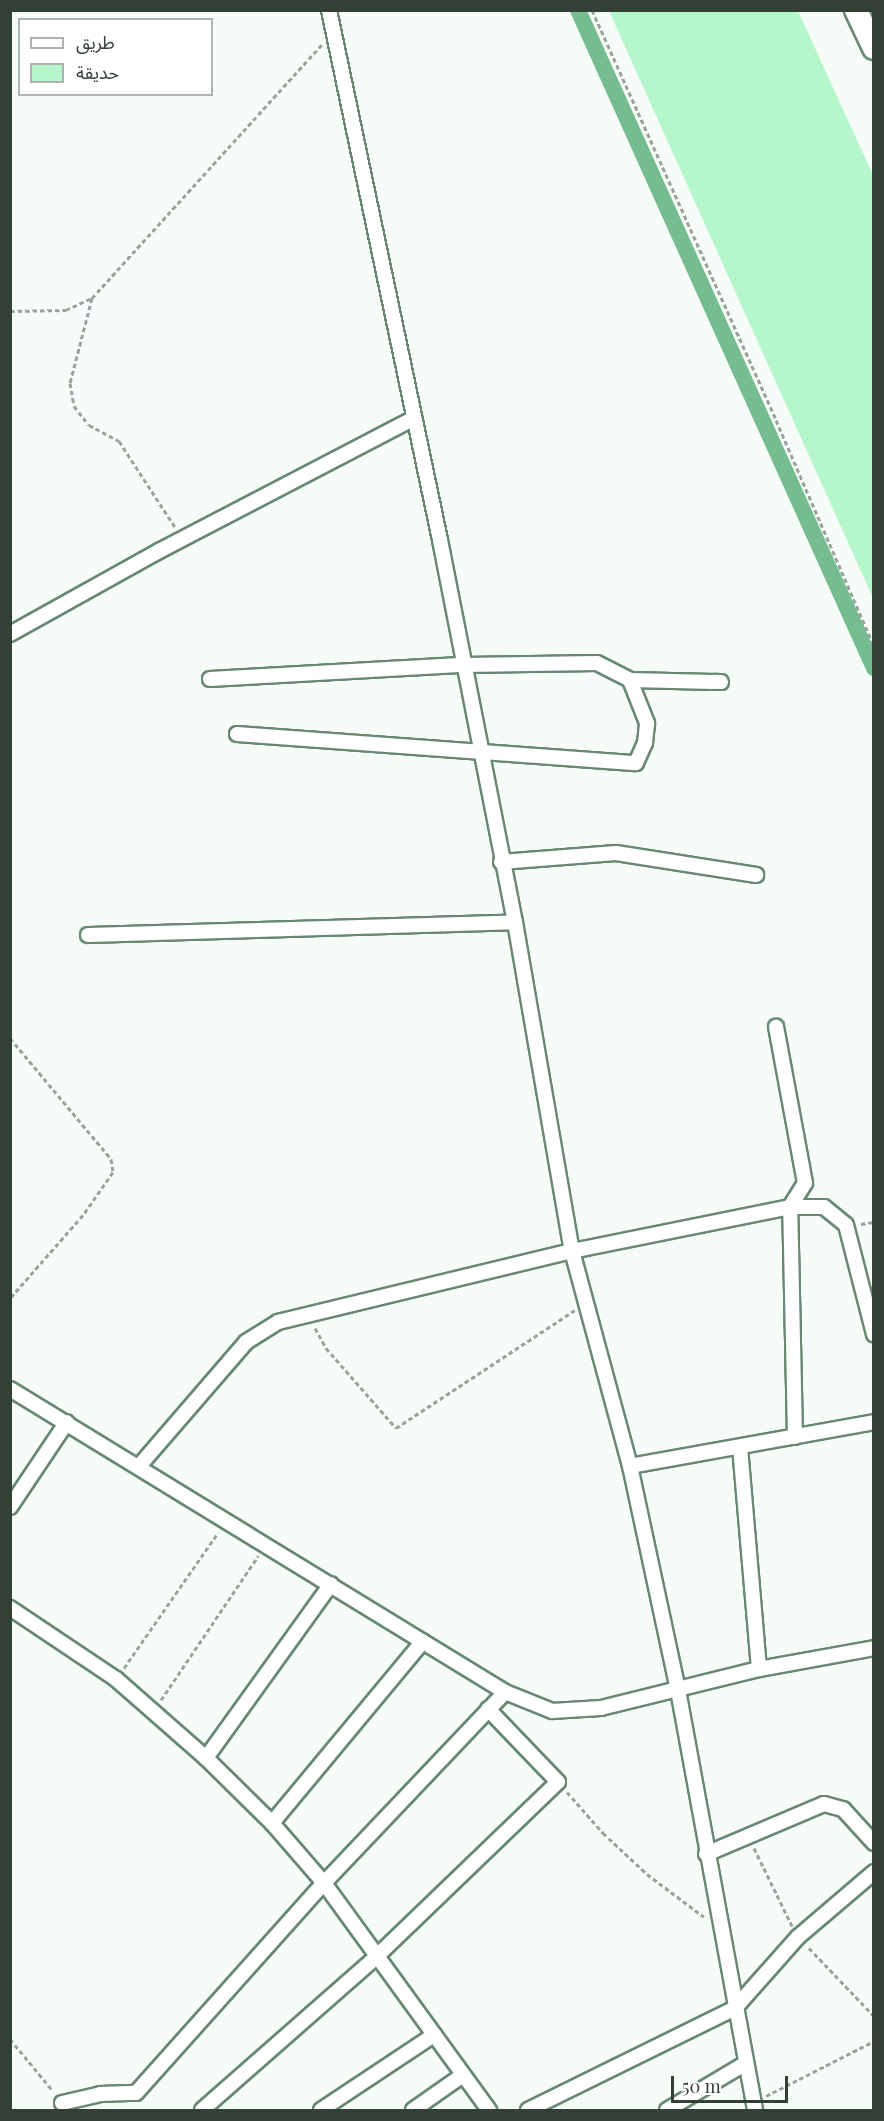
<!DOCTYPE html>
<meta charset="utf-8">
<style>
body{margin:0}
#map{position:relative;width:884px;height:2121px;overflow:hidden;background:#f6fdf8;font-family:"Playfair Display","Noto Sans Arabic",serif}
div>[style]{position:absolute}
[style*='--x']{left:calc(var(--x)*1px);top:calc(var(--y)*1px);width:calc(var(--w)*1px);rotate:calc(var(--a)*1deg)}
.green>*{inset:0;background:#b5f7cb}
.canal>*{height:16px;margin:-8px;padding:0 8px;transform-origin:8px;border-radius:8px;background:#75bc8e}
.path>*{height:3px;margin-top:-1.5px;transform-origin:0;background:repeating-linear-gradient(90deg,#98a39b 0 4.5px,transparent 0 7.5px)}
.roads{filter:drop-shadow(2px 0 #688873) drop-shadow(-2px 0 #688873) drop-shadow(0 2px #688873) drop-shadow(0 -2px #688873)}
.minor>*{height:14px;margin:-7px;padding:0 7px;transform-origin:7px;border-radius:7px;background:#fff}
.trunk>*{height:22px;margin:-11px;padding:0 11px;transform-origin:11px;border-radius:11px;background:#fff}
span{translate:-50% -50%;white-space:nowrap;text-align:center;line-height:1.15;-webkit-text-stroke:6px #fff;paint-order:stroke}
.frame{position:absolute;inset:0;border:12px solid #324036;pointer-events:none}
.legend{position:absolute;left:18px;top:18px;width:195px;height:78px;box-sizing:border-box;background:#fff;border:2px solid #adb3af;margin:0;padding:8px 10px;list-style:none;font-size:18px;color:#324036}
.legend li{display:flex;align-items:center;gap:12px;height:30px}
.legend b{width:30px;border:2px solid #adb3af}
.scale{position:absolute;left:671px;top:2076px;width:117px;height:27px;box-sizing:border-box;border:3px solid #324036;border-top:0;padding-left:8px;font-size:18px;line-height:21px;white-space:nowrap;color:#324036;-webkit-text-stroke:4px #fff;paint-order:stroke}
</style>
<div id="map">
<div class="green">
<i style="clip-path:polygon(609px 11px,798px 11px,873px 175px,873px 598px)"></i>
</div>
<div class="canal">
<i style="--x:578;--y:10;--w:722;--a:65.78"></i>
</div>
<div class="path">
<i style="--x:592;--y:10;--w:449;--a:65.8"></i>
<i style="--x:776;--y:420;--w:247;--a:66.6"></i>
<i style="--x:92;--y:298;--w:88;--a:104.5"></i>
<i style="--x:70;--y:383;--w:23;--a:80"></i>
<i style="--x:74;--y:406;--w:24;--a:52"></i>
<i style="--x:89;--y:425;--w:34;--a:28"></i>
<i style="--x:119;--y:441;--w:103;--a:56.9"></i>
<i style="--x:10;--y:311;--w:56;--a:-1"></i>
<i style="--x:66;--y:310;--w:29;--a:-25"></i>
<i style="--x:92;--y:298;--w:343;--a:-47.8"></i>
<i style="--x:10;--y:1038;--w:158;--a:50.1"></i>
<i style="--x:111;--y:1159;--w:13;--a:81"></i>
<i style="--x:113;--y:1172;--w:52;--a:124.9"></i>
<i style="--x:83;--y:1215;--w:111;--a:131.3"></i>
<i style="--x:861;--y:1224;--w:13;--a:-9"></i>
<i style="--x:315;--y:1328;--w:23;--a:61"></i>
<i style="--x:326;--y:1348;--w:106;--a:48.8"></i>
<i style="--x:396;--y:1428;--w:214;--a:-33.4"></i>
<i style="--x:124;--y:1668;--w:165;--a:-55.2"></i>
<i style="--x:161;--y:1700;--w:174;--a:-56"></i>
<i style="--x:567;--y:1792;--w:55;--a:48.7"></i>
<i style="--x:603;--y:1833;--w:60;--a:43"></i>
<i style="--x:647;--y:1874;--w:71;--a:37"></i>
<i style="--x:754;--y:1848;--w:87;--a:64"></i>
<i style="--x:809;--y:1948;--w:94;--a:46.3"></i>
<i style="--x:10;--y:2039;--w:67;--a:50.4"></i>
<i style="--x:766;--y:2096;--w:121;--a:-27"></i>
</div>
<div class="roads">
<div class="minor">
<i style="--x:329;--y:10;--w:541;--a:78.17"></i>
<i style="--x:440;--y:540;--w:389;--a:78.9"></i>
<i style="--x:515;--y:922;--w:334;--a:80.2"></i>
<i style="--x:572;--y:1251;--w:223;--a:74.9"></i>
<i style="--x:630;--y:1466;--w:229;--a:77.9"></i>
<i style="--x:678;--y:1690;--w:427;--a:79.6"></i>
<i style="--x:10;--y:634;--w:171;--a:-29.1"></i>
<i style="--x:159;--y:551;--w:288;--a:-27.5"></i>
<i style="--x:210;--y:679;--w:254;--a:-3.2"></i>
<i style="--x:464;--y:665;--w:133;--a:-0.9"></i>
<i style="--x:597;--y:663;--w:37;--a:27"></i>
<i style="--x:630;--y:680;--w:91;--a:1.3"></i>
<i style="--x:237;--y:734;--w:400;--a:4.2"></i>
<i style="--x:636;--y:763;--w:22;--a:-66"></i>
<i style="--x:645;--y:743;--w:20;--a:-84"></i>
<i style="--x:647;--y:723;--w:46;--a:-111.6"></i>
<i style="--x:501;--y:862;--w:115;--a:-4.5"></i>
<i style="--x:616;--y:853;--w:142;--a:8.9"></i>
<i style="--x:88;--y:935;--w:427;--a:-1.7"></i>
<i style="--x:10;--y:1389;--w:580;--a:31.47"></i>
<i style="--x:505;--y:1692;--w:51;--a:22"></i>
<i style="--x:552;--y:1711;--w:49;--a:-3.5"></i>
<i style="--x:601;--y:1708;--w:163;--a:-13.9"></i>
<i style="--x:759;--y:1669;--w:117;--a:-10.3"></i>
<i style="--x:795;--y:1437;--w:230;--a:-91.2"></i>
<i style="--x:790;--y:1207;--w:34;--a:0"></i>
<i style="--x:824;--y:1207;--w:28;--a:39"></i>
<i style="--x:846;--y:1225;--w:113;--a:75.6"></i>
<i style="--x:740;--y:1447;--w:223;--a:85.1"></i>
<i style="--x:140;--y:1465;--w:162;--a:-49.2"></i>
<i style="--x:246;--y:1342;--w:38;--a:-32"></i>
<i style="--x:278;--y:1322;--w:302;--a:-13.6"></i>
<i style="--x:572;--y:1251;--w:222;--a:-11.4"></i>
<i style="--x:790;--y:1207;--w:28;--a:-58"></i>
<i style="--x:805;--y:1183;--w:159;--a:-100.5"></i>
<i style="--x:630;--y:1466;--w:248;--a:-10.2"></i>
<i style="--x:10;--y:1507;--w:102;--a:-56.2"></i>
<i style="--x:10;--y:1608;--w:128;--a:33.8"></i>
<i style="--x:116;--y:1679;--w:120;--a:41.3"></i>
<i style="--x:206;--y:1758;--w:93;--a:44.6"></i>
<i style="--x:272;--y:1823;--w:79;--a:49.1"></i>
<i style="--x:324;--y:1883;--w:281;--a:54"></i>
<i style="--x:206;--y:1758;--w:214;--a:-54.3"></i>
<i style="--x:272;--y:1823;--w:236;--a:-50.3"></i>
<i style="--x:706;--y:1854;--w:128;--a:-23"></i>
<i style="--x:824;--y:1804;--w:20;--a:15"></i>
<i style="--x:843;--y:1809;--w:46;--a:47.6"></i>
<i style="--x:62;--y:2103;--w:39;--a:-13"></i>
<i style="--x:100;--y:2094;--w:36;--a:-2"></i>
<i style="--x:136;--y:2093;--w:282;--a:-48.2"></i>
<i style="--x:324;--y:1883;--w:263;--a:-46.5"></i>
<i style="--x:202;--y:2110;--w:233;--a:-41.3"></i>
<i style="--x:377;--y:1956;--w:251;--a:-43.9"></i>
<i style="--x:558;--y:1782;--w:101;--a:-133.8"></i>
<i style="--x:321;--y:2110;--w:136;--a:-33.6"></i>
<i style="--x:413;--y:2110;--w:61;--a:-35"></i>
<i style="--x:528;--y:2110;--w:231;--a:-26.2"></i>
<i style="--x:735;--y:2008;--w:95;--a:-48.4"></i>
<i style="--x:798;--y:1937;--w:100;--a:-40.5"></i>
<i style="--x:667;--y:2110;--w:92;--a:-30.7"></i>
</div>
<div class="trunk">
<i style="--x:856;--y:10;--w:42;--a:64.7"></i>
</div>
</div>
<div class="frame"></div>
<ul class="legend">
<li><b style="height:8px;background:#fff"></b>طريق</li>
<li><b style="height:16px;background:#b5f7cb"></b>حديقة</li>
</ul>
<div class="scale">50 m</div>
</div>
